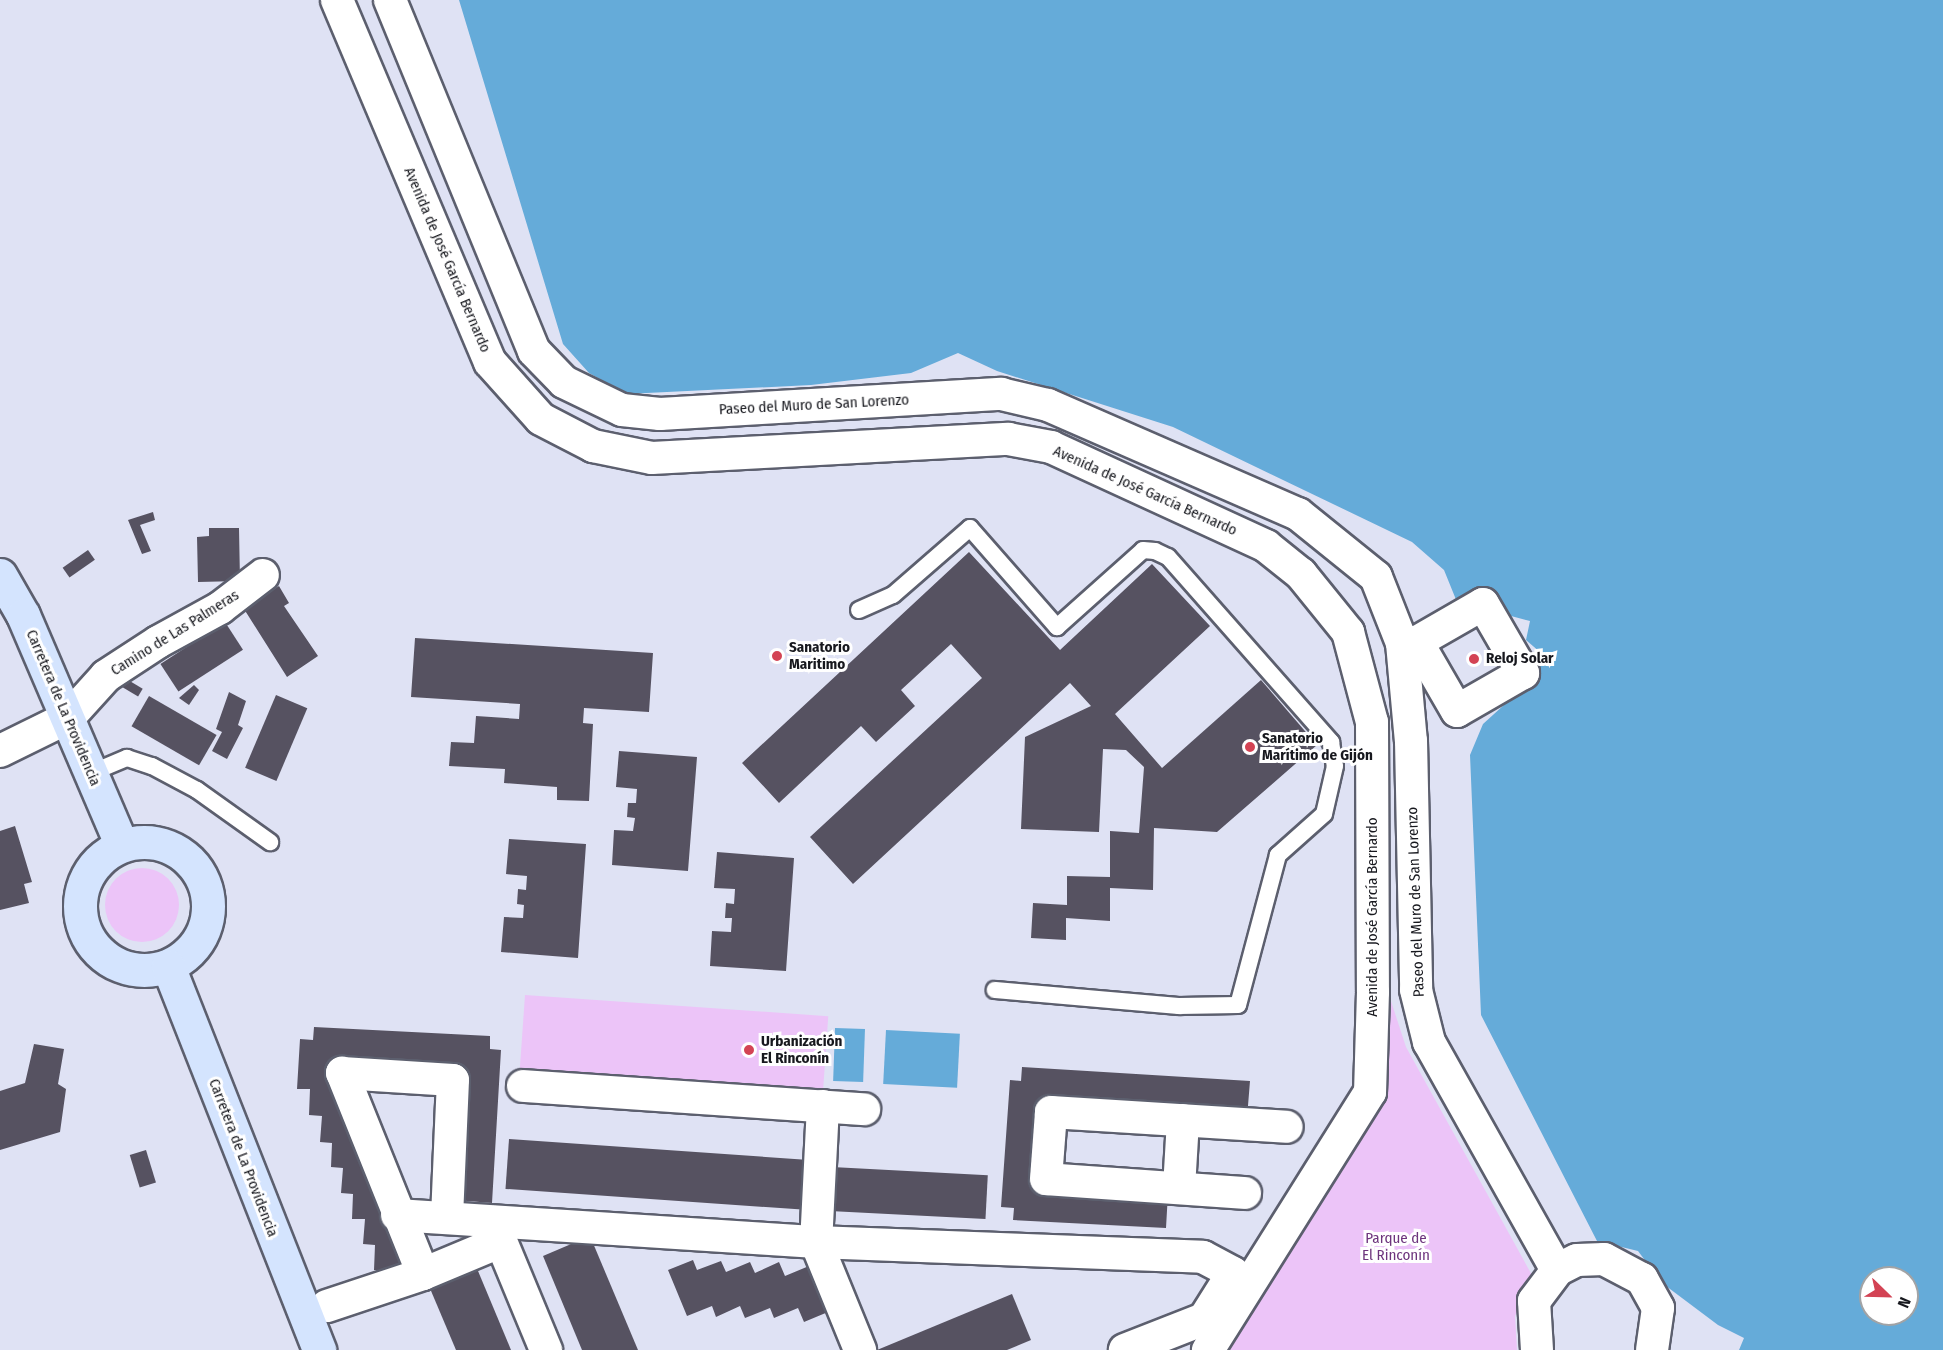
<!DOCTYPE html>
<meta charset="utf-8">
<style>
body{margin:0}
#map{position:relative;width:1943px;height:1350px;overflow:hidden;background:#dfe2f4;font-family:"Fira Sans Condensed",sans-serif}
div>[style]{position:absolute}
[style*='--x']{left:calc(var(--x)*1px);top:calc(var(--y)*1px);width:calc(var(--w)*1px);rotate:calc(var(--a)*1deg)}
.green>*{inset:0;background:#ecc4f8;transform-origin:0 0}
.round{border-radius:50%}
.water>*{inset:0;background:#65abd9;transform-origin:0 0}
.building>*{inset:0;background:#565261;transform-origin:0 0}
.roads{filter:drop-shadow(2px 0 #5c5f6e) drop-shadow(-2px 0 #5c5f6e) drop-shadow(0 2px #5c5f6e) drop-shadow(0 -2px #5c5f6e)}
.lane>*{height:16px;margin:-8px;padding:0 8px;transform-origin:8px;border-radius:8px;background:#fff}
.street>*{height:32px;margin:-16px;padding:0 16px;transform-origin:16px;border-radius:16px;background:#fff}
.secondary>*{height:33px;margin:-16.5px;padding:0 16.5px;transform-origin:16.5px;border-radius:16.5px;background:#d4e4fe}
.secondary>.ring{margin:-16.5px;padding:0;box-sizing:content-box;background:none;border:33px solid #d4e4fe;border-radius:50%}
.dots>*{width:16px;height:16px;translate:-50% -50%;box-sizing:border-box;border:3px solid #fff;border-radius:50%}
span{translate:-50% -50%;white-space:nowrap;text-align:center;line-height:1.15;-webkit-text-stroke:6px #fff;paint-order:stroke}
.street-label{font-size:15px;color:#17181e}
.poi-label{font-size:15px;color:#17181e;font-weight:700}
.left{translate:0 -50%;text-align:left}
.park-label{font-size:15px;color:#6d347d}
.north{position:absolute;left:1859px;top:1266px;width:60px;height:60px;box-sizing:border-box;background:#fff;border:2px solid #a2a3a5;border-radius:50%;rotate:113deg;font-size:16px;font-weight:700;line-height:24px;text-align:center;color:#17181e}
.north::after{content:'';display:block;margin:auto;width:21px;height:27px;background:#d34354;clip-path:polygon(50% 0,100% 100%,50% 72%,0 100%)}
</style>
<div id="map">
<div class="green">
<i class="round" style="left:105px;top:868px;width:74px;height:74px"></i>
<i style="left:525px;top:995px;width:304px;height:81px;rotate:4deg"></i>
<i style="clip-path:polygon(1390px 998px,1406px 1047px,1533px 1277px,1515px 1316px,1517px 1350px,1208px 1350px,1370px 1092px)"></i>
</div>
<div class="water">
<i style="clip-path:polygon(evenodd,459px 0,1943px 0,1943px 1350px,1739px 1350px,1744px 1338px,1718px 1325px,1662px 1283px,1638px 1251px,1597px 1241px,1481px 1015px,1470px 755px,1483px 724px,1537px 675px,1541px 653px,1526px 640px,1530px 621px,1511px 616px,1491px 599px,1459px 607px,1444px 570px,1412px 542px,1173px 427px,997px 371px,958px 353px,911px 373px,811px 385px,626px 394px,589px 373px,563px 344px,459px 0,1871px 1278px,1907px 1278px,1907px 1314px,1871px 1314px,1871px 1278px)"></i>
<i style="left:835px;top:1028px;width:30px;height:53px;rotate:2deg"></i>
<i style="left:886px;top:1030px;width:74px;height:54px;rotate:3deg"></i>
</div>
<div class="building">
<i style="clip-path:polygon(153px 512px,155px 520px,140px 525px,151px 551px,142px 554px,128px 520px)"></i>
<i style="clip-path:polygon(209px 528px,239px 528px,240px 581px,198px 582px,197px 537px,209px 536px)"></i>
<i style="left:88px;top:550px;width:12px;height:31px;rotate:55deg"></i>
<i style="clip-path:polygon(969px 552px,1060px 650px,1152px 564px,1210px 626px,1115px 714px,1162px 768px,1261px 680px,1317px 745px,1217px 832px,1154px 828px,1153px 890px,1110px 888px,1110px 921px,1066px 918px,1066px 940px,1031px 938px,1033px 903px,1067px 905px,1067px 876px,1110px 877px,1110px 831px,1139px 833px,1144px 767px,1126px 750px,1103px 749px,1099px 832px,1021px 829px,1025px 737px,1091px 706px,1070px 683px,853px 884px,810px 837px,982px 678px,951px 644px,901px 690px,915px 706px,876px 742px,861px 726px,779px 803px,742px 763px)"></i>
<i style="clip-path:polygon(279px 586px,289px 603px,284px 606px,318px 656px,287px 677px,244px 609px)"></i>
<i style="left:225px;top:622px;width:33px;height:77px;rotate:57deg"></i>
<i style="clip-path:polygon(415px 638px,653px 653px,649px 712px,584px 708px,583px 723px,593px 724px,589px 801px,557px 800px,557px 787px,504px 783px,505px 769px,449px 766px,451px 742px,474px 743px,476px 716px,519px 719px,520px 704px,411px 697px)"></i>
<i style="left:123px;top:677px;width:23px;height:9px;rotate:31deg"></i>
<i style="clip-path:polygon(194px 685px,199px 690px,189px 705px,179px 698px)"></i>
<i style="clip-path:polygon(229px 692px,246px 701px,238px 725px,243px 728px,227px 759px,212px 751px,222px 732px,216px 729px)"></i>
<i style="left:276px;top:695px;width:34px;height:79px;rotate:23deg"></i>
<i style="left:149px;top:696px;width:78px;height:35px;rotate:30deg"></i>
<i style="clip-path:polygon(619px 751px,697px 757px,688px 871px,612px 865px,614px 830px,633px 831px,635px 818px,627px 817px,628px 803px,636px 803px,637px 789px,616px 787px)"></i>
<i style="clip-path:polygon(15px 826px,32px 882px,24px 884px,29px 903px,0 910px,0 831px)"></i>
<i style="clip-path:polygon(509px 839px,586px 844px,578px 958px,501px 952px,504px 917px,523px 918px,524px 905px,517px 904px,518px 889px,526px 890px,527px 876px,506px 874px)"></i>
<i style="clip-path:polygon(717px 852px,794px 858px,786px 971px,710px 966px,712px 931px,731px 932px,732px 918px,725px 918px,726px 903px,734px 904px,735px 889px,714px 888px)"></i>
<i style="clip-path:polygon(314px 1027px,490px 1036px,490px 1049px,501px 1050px,492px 1203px,455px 1200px,464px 1072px,334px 1065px,409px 1272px,374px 1270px,375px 1245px,363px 1244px,365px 1219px,352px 1219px,353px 1194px,341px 1193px,343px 1168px,331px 1167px,332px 1143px,320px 1142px,322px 1116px,309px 1115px,310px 1089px,297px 1089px,300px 1039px,313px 1040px)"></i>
<i style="clip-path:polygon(34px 1044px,64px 1049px,58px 1084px,66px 1089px,60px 1132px,0 1150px,0 1091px,25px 1083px)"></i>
<i style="clip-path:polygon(1022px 1067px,1250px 1081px,1247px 1118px,1043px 1106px,1037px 1187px,1168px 1193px,1166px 1228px,1013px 1220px,1014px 1208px,1001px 1207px,1010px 1080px,1021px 1081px)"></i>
<i style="left:509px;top:1139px;width:308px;height:50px;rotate:4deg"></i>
<i style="left:146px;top:1150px;width:34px;height:17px;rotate:73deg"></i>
<i style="left:832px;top:1167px;width:156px;height:44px;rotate:3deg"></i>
<i style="clip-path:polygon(590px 1236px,638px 1350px,582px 1350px,543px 1256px)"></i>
<i style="clip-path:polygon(473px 1259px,511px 1350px,456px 1350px,426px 1279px)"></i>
<i style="clip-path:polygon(693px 1260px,697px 1270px,721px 1261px,726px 1272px,750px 1262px,755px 1273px,779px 1262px,785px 1276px,809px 1266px,828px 1312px,804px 1322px,798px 1308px,774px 1318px,770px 1308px,745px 1318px,740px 1306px,716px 1317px,712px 1306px,687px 1316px,668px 1270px)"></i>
<i style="clip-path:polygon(1012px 1294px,1031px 1340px,1007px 1350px,877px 1350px)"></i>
</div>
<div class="roads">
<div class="lane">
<i style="--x:859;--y:610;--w:37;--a:-24"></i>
<i style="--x:893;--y:595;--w:102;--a:-41"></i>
<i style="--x:970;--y:528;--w:132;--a:48.7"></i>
<i style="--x:1057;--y:627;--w:115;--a:-41.8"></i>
<i style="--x:1143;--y:550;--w:12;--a:5"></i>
<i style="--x:1155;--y:551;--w:14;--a:25"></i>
<i style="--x:1168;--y:557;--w:247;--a:48.6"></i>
<i style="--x:1331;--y:742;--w:24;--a:81"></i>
<i style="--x:1335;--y:766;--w:49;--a:102.9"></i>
<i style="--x:1324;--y:814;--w:62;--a:138.3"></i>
<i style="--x:1278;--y:855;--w:155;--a:104.9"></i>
<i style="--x:1238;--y:1005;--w:59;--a:179"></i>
<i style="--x:1179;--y:1006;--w:185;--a:-175"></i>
<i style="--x:91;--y:773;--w:39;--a:-23"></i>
<i style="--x:127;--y:758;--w:26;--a:18"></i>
<i style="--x:152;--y:766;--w:51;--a:28.1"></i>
<i style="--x:197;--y:790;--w:90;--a:35.5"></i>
</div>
<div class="street">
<i style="--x:337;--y:0;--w:393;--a:67.1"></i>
<i style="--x:490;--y:362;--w:76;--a:48.2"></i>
<i style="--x:541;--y:419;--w:59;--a:27.4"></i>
<i style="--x:593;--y:446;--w:60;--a:11.5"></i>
<i style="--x:652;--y:458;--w:357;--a:-3.1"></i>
<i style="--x:1008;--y:439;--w:44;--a:10.5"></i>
<i style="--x:1051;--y:447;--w:237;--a:24.7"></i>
<i style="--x:1266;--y:546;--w:45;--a:38.7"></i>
<i style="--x:1301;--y:574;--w:75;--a:51"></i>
<i style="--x:1348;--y:632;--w:93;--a:75.1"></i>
<i style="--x:1372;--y:722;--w:270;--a:89.8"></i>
<i style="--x:1373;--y:992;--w:100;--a:91.7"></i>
<i style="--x:1370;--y:1092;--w:305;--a:122.1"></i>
<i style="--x:390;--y:0;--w:379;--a:67.7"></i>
<i style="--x:534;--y:351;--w:43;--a:45.9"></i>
<i style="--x:564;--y:382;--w:64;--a:25.8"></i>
<i style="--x:622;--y:410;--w:38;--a:6"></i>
<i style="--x:660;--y:414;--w:342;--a:-3.4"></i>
<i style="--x:1001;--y:394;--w:48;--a:13.2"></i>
<i style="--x:1048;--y:405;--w:273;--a:23.6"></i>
<i style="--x:1298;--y:514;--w:100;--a:38.9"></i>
<i style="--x:1376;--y:577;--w:71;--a:68.5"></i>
<i style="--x:1402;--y:643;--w:98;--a:84.8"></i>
<i style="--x:1411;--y:741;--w:249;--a:88.8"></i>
<i style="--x:1416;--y:990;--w:54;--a:76"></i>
<i style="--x:1429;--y:1042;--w:261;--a:60.7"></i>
<i style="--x:1402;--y:643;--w:15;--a:-4"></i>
<i style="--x:1417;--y:642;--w:76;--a:-29.9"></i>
<i style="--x:1483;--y:604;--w:80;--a:59.9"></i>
<i style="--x:1523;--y:673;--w:76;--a:150.1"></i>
<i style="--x:1457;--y:711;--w:80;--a:-120.1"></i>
<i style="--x:0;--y:751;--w:77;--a:-26.2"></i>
<i style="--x:69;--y:717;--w:55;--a:-47.9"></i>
<i style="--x:106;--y:676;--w:62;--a:-33.2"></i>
<i style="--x:158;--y:642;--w:71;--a:-28.7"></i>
<i style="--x:220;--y:608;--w:54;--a:-37.5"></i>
<i style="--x:523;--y:1086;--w:342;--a:3.9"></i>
<i style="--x:823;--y:1106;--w:136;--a:92.9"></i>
<i style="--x:816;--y:1242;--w:117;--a:67.8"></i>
<i style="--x:1179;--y:1188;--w:68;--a:-86.6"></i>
<i style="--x:1245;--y:1193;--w:199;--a:-176"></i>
<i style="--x:1046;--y:1179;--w:67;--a:-85.7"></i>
<i style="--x:1051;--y:1112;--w:236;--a:3.6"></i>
<i style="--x:397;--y:1215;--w:420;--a:3.7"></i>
<i style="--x:816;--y:1242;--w:387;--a:2.2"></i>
<i style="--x:1203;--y:1257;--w:34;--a:28"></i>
<i style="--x:1233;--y:1273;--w:54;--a:122.2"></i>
<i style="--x:1204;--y:1319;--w:85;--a:158.6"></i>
<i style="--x:493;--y:1222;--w:139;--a:67.5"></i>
<i style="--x:423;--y:1274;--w:217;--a:-111.9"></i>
<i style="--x:342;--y:1073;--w:111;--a:3.6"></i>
<i style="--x:453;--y:1080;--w:138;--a:92.5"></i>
<i style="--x:327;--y:1306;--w:101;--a:-18.4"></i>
<i style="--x:423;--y:1274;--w:83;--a:-22.6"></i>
<i style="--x:1537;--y:1350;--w:49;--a:-93.5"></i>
<i style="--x:1534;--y:1301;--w:39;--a:-53"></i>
<i style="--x:1557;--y:1270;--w:22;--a:-27"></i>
<i style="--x:1577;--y:1260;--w:27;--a:-2"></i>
<i style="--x:1604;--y:1259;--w:43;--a:27.8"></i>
<i style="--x:1642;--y:1279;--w:33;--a:61"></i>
<i style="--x:1658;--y:1308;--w:42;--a:98.1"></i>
</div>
<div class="secondary">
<i style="--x:0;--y:575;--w:46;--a:60.1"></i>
<i style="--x:23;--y:615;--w:249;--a:66.8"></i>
<i class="ring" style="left:80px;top:842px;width:95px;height:95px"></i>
<i style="--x:168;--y:966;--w:413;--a:68.5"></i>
</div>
</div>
<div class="dots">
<i style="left:777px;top:656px;background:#d34354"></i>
<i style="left:1474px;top:659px;background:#d34354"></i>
<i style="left:1250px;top:747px;background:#d34354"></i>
<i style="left:749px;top:1050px;background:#d34354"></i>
</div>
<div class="street-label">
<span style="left:447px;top:260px;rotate:67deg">Avenida de José García Bernardo</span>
<span style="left:814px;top:405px;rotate:-3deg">Paseo del Muro de San Lorenzo</span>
<span style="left:1145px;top:491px;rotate:24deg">Avenida de José García Bernardo</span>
<span style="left:175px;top:633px;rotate:-32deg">Camino de Las Palmeras</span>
<span style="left:63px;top:708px;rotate:67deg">Carretera de La Providencia</span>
<span style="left:1416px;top:902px;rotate:-92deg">Paseo del Muro de San Lorenzo</span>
<span style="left:1373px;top:917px;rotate:-90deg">Avenida de José García Bernardo</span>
<span style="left:243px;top:1158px;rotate:69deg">Carretera de La Providencia</span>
</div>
<div class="poi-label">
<span class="left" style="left:789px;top:656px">Sanatorio<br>Maritimo</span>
<span class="left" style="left:1486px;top:659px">Reloj Solar</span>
<span class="left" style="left:1262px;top:747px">Sanatorio<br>Marítimo de Gijón</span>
<span class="left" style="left:761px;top:1050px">Urbanización<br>El Rinconín</span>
</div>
<div class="park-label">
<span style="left:1396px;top:1247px">Parque de<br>El Rinconín</span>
</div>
<div class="north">N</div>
</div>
